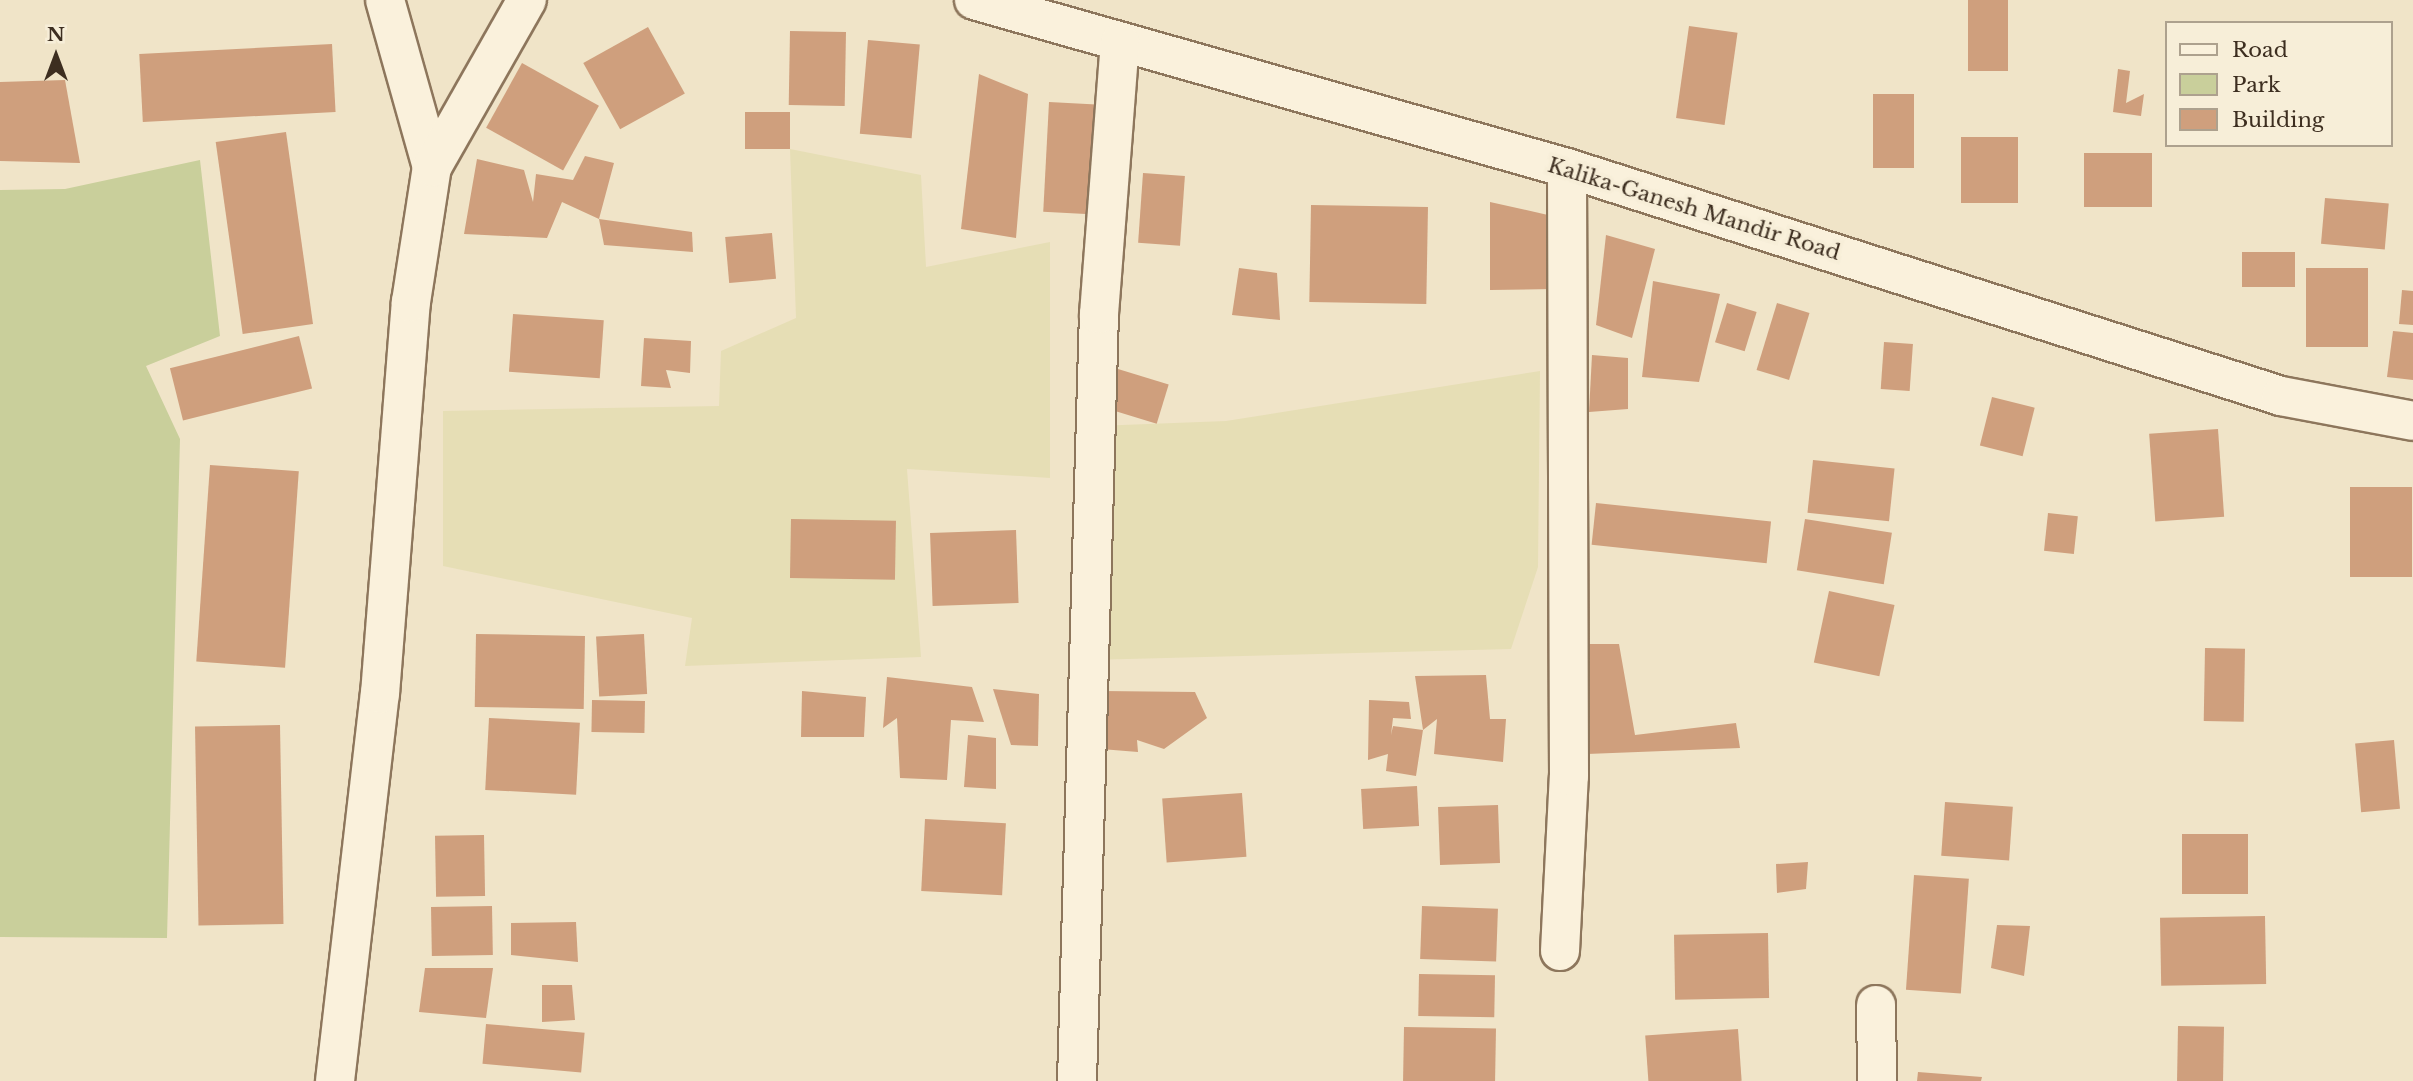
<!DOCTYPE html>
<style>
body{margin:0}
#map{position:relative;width:2413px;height:1081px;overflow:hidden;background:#f0e4c8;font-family:"Libre Baskerville",serif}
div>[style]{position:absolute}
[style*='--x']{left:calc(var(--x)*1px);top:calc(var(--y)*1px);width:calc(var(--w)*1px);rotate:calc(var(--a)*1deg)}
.farmland>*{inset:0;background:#e6deb5}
.green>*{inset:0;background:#c9cf9b}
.building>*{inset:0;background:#cf9f7d;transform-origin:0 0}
.roads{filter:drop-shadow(2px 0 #8d765c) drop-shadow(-2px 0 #8d765c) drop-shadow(0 2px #8d765c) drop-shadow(0 -2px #8d765c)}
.minor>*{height:38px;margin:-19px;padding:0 19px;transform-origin:19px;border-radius:19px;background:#faf1dc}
span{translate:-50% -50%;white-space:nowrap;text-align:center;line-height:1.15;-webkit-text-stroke:7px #f7eed8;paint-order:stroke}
.street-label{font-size:21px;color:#3d2e20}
.legend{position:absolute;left:2165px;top:21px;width:228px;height:126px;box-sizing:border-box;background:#f7eed8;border:2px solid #ada18e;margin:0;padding:9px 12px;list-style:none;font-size:21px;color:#3d2e20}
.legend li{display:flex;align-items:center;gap:14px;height:35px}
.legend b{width:35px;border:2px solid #ada18e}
.north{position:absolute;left:21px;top:21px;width:70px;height:70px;-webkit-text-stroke:5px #f7eed8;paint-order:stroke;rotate:0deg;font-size:19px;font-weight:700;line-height:28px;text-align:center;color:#3d2e20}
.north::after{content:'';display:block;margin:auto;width:24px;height:32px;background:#3d2e20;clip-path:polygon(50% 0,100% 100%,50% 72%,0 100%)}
</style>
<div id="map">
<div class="farmland">
<i style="clip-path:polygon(790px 149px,921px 175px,926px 267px,1050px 242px,1050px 478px,907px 469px,921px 657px,685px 666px,692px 618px,443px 566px,443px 411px,719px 406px,721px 351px,796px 318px)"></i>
<i style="clip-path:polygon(1540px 371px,1538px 567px,1511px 649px,1089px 660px,1096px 426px,1226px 421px)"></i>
</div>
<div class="green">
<i style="clip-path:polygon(200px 160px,220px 336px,146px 366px,180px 439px,167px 938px,0 937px,0 190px,65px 189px)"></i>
</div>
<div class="building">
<i style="left:1968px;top:0;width:40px;height:71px"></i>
<i style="left:1689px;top:26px;width:49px;height:93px;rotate:8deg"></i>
<i style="left:648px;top:27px;width:76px;height:74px;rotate:61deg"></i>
<i style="left:790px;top:31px;width:56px;height:74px;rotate:1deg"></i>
<i style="left:868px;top:40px;width:52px;height:94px;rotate:5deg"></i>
<i style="left:332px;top:44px;width:68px;height:193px;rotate:87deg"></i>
<i style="left:522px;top:63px;width:88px;height:74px;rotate:29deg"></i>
<i style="clip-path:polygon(2118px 69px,2130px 71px,2126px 103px,2144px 94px,2141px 116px,2113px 112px)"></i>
<i style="clip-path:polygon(979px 74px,1028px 94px,1016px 238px,961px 229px)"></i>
<i style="clip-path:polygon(65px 80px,80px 163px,0 161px,0 82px)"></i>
<i style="left:1873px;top:94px;width:41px;height:74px"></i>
<i style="left:1049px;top:102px;width:52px;height:110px;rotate:3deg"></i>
<i style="left:745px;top:112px;width:45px;height:37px"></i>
<i style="left:286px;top:132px;width:194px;height:71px;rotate:82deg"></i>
<i style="left:1961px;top:137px;width:57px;height:66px"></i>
<i style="left:2084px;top:153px;width:68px;height:54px"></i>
<i style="clip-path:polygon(585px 156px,614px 163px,599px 219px,562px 202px,547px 238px,464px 234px,477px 159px,524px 170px,533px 202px,536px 174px,573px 180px)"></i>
<i style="left:1143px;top:173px;width:42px;height:70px;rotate:4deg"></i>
<i style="left:2325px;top:198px;width:64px;height:46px;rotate:5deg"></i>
<i style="clip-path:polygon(1490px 202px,1548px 215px,1553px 289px,1490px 290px)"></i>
<i style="left:1311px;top:205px;width:117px;height:97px;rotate:1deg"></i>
<i style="clip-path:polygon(599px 219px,692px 232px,693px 252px,604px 245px)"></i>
<i style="left:772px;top:233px;width:46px;height:47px;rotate:85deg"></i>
<i style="clip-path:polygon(1606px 235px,1655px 249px,1632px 338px,1596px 325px)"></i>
<i style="left:2242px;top:252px;width:53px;height:35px"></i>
<i style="clip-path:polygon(1239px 268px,1277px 273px,1280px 320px,1232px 315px)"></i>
<i style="left:2306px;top:268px;width:62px;height:79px"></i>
<i style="clip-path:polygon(1653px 281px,1720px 294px,1699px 382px,1642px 377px)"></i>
<i style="clip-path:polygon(2402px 290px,2413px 291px,2413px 325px,2399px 324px)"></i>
<i style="left:1727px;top:303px;width:31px;height:41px;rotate:17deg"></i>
<i style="left:1777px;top:303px;width:34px;height:70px;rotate:17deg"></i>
<i style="left:513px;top:314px;width:91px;height:58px;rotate:4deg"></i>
<i style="clip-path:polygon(2393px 331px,2413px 333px,2413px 380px,2387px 377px)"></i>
<i style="left:299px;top:336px;width:54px;height:133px;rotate:76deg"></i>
<i style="clip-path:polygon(644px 338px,691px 341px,690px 373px,666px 370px,671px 388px,641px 386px)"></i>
<i style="left:1884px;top:342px;width:29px;height:47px;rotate:4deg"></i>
<i style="clip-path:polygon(1592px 355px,1628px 358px,1628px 409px,1589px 412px)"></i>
<i style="left:1118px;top:369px;width:53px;height:41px;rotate:17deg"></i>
<i style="left:1992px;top:397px;width:44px;height:50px;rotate:14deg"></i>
<i style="left:2218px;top:429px;width:88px;height:69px;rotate:86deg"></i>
<i style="left:1813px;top:460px;width:82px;height:53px;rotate:6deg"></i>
<i style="left:210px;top:465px;width:89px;height:197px;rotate:4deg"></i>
<i style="left:2350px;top:487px;width:62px;height:90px"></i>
<i style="left:1596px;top:503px;width:176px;height:42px;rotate:6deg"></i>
<i style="left:2048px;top:513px;width:30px;height:38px;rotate:6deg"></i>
<i style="left:791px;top:519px;width:105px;height:59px;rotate:1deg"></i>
<i style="left:1805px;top:519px;width:88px;height:52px;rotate:9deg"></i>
<i style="left:1016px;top:530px;width:73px;height:86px;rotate:88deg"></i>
<i style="left:1829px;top:591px;width:67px;height:73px;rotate:12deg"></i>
<i style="left:476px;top:634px;width:109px;height:73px;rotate:1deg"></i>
<i style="left:644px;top:634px;width:60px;height:48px;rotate:87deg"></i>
<i style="clip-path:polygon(1586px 644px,1619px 644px,1635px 735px,1736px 723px,1740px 748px,1587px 754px)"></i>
<i style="left:2205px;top:648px;width:40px;height:73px;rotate:1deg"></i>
<i style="clip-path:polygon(1486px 675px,1490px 719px,1506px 719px,1503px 762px,1434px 754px,1437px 719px,1423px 730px,1416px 776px,1386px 771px,1388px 754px,1368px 760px,1369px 700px,1409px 702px,1411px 719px,1393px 718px,1391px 735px,1393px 726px,1423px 730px,1415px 676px)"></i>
<i style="clip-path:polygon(887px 677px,972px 687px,984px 722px,951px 720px,947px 780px,900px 778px,897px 718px,883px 728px)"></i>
<i style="clip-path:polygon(993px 689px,1039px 694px,1038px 746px,1011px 745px)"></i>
<i style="clip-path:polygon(802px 691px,866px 697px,864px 737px,801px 737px)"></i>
<i style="clip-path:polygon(1102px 691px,1195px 692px,1207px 718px,1164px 749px,1137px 740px,1138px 752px,1101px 749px)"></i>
<i style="left:592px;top:700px;width:53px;height:32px;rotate:1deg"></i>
<i style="left:489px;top:718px;width:91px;height:72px;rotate:3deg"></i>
<i style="left:280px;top:725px;width:199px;height:85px;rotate:89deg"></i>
<i style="clip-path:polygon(968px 735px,996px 738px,996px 789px,964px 787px)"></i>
<i style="left:2394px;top:740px;width:69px;height:39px;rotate:85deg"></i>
<i style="left:1417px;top:786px;width:40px;height:56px;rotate:87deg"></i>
<i style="left:1242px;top:793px;width:64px;height:80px;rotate:86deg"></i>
<i style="left:1945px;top:802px;width:68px;height:54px;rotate:4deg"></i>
<i style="left:1498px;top:805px;width:58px;height:60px;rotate:88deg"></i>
<i style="left:925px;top:819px;width:81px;height:72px;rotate:3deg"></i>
<i style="left:2182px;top:834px;width:66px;height:60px"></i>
<i style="left:484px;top:835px;width:61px;height:49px;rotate:89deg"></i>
<i style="clip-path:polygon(1808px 862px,1806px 889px,1777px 893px,1776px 864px)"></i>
<i style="left:1914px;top:875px;width:55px;height:115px;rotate:4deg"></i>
<i style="left:492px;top:906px;width:49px;height:61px;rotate:89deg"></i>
<i style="left:1422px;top:906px;width:76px;height:53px;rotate:2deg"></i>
<i style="left:2265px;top:916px;width:68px;height:105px;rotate:89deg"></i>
<i style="clip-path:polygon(576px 922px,578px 962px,511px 955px,511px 923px)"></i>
<i style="clip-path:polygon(1997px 925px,2030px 926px,2024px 976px,1991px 968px)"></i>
<i style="left:1768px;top:933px;width:65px;height:94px;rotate:89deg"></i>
<i style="clip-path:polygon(425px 968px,493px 968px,486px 1018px,419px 1012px)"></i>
<i style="left:1419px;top:974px;width:76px;height:42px;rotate:1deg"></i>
<i style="clip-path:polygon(542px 985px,572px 985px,575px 1020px,542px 1022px)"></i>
<i style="left:486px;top:1024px;width:99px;height:40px;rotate:5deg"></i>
<i style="left:2178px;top:1026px;width:46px;height:55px;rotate:1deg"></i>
<i style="left:1404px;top:1027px;width:92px;height:54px;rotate:1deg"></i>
<i style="left:1738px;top:1029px;width:52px;height:93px;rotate:86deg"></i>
<i style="clip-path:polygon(1918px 1072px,1982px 1077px,1981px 1081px,1917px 1081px)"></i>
</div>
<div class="roads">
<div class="minor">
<i style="--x:385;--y:0;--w:173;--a:74.3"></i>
<i style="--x:974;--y:0;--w:616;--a:15.82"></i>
<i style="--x:1567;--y:168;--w:750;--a:17.71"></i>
<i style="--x:2281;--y:396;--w:134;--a:10.7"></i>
<i style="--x:1560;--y:951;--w:175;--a:-87.1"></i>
<i style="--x:1569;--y:776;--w:608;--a:-90.19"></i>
<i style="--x:1876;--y:1005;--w:76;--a:89.2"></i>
<i style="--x:335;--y:1081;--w:390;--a:-83.4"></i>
<i style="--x:380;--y:694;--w:393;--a:-85.5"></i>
<i style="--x:411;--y:302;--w:137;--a:-81.2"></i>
<i style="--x:432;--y:167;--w:192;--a:-60.4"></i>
<i style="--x:1077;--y:1081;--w:767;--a:-88.36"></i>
<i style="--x:1099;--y:314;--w:272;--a:-85.6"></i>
</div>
</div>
<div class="street-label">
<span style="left:1694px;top:209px;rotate:17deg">Kalika-Ganesh Mandir Road</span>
</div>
<ul class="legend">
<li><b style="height:9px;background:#faf1dc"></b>Road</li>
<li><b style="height:19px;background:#c9cf9b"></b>Park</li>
<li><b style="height:19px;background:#cf9f7d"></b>Building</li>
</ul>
<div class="north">N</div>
</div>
